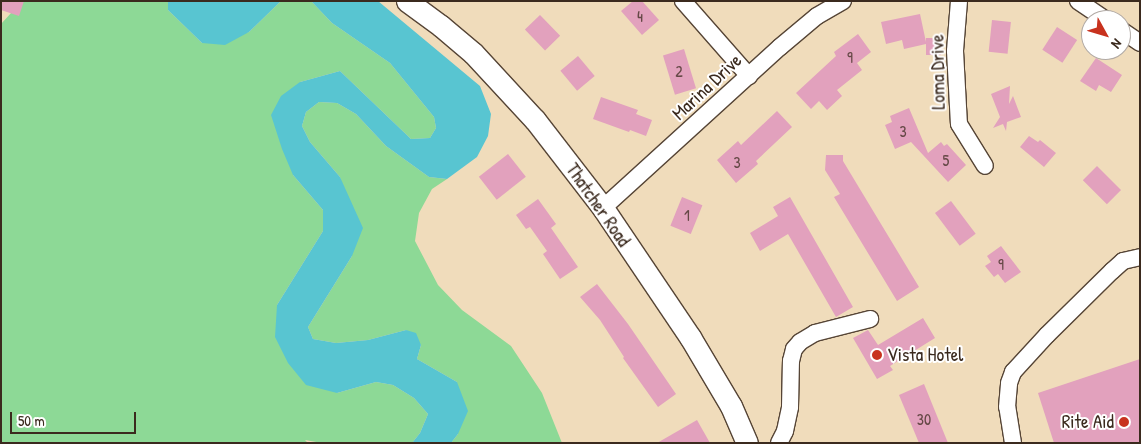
<!DOCTYPE html>
<style>
body{margin:0}
#map{position:relative;width:1141px;height:444px;overflow:hidden;background:#f0dcbb;font-family:"Patrick Hand",sans-serif}
div>[style]{position:absolute}
[style*='--x']{left:calc(var(--x)*1px);top:calc(var(--y)*1px);width:calc(var(--w)*1px);rotate:calc(var(--a)*1deg)}
.green>*{inset:0;background:#8dd996}
.water>*{inset:0;background:#58c5d1}
.building>*{inset:0;background:#e2a1bd;transform-origin:0 0}
.roads{filter:drop-shadow(1px 0 #564536) drop-shadow(-1px 0 #564536) drop-shadow(0 1px #564536) drop-shadow(0 -1px #564536)}
.minor>*{height:16px;margin:-8px;padding:0 8px;transform-origin:8px;border-radius:8px;background:#fff}
.major>*{height:21px;margin:-10.5px;padding:0 10.5px;transform-origin:10.5px;border-radius:10.5px;background:#fff}
.dots>*{width:14px;height:14px;translate:-50% -50%;box-sizing:border-box;border:2px solid #fff;border-radius:50%}
span{translate:-50% -50%;white-space:nowrap;text-align:center;line-height:1.15;-webkit-text-stroke:4px #fff;paint-order:stroke}
.number-label{font-size:16px;color:#654846}
.number-label span{-webkit-text-stroke-width:0}
.street-label{font-size:19px;color:#3b2a1e}
.poi-label{font-size:19px;color:#3b2a1e}
.left{translate:0 -50%;text-align:left}
.right{translate:-100% -50%;text-align:right}
.frame{position:absolute;inset:0;border:2px solid #3b2a1e;pointer-events:none}
.north{position:absolute;left:1081px;top:10px;width:50px;height:50px;box-sizing:border-box;background:#fff;border:1px solid #b1aaa5;border-radius:50%;rotate:129deg;font-size:14px;font-weight:700;line-height:20px;text-align:center;color:#3b2a1e}
.north::after{content:'';display:block;margin:auto;width:18px;height:22px;background:#c8321e;clip-path:polygon(50% 0,100% 100%,50% 72%,0 100%)}
.scale{position:absolute;left:10px;top:412px;width:126px;height:22px;box-sizing:border-box;border:2px solid #3b2a1e;border-top:0;padding-left:6px;font-size:15px;line-height:18px;white-space:nowrap;color:#3b2a1e;-webkit-text-stroke:4px #fff;paint-order:stroke}
</style>
<div id="map">
<div class="green">
<i style="clip-path:polygon(22px 1px,168px 1px,168px 10px,202px 43px,249px 32px,281px 1px,311px 1px,332px 23px,390px 63px,434px 117px,436px 128px,430px 138px,411px 139px,340px 71px,300px 82px,293px 175px,323px 210px,323px 231px,277px 305px,337px 393px,376px 382px,393px 385px,414px 398px,428px 414px,420px 433px,412px 443px,322px 443px,305px 440px,308px 443px,1px 443px,1px 24px)"></i>
<i style="clip-path:polygon(319px 102px,337px 103px,356px 114px,386px 146px,429px 177px,447px 179px,432px 189px,419px 213px,415px 241px,438px 285px,462px 310px,511px 346px,542px 393px,562px 443px,451px 443px,458px 434px,457px 382px,417px 359px,421px 345px,406px 330px,368px 340px,336px 343px,313px 339px,308px 327px,352px 256px,340px 177px,310px 142px,302px 126px,306px 112px)"></i>
</div>
<div class="water">
<i style="clip-path:polygon(168px 1px,281px 1px,249px 32px,225px 45px,202px 43px,168px 10px)"></i>
<i style="clip-path:polygon(311px 1px,378px 1px,480px 86px,491px 114px,488px 136px,477px 157px,447px 179px,429px 177px,386px 146px,356px 114px,337px 103px,319px 102px,306px 112px,302px 126px,310px 142px,340px 177px,363px 228px,352px 256px,308px 327px,313px 339px,336px 343px,368px 340px,406px 330px,416px 333px,421px 345px,417px 359px,457px 382px,468px 411px,458px 434px,451px 443px,412px 443px,420px 433px,428px 414px,414px 398px,393px 385px,376px 382px,337px 393px,306px 385px,288px 363px,275px 337px,277px 305px,323px 231px,323px 210px,293px 175px,282px 149px,271px 115px,281px 96px,300px 82px,340px 71px,411px 139px,430px 138px,436px 128px,434px 117px,390px 63px,332px 23px)"></i>
</div>
<div class="building">
<i style="clip-path:polygon(1px 1px,24px 1px,19px 16px,1px 10px)"></i>
<i style="clip-path:polygon(633px 1px,642px 1px,659px 20px,642px 35px,621px 11px)"></i>
<i style="clip-path:polygon(920px 14px,926px 42px,926px 38px,941px 38px,941px 55px,926px 55px,926px 44px,904px 49px,902px 40px,886px 44px,881px 22px)"></i>
<i style="left:540px;top:15px;width:29px;height:21px;rotate:46deg"></i>
<i style="left:992px;top:20px;width:19px;height:32px;rotate:6deg"></i>
<i style="left:1057px;top:27px;width:24px;height:27px;rotate:33deg"></i>
<i style="clip-path:polygon(858px 34px,871px 52px,857px 63px,862px 70px,837px 90px,842px 96px,827px 110px,819px 101px,811px 109px,796px 93px,836px 56px,834px 52px)"></i>
<i style="left:684px;top:49px;width:41px;height:22px;rotate:73deg"></i>
<i style="left:578px;top:56px;width:26px;height:23px;rotate:50deg"></i>
<i style="clip-path:polygon(1096px 58px,1122px 75px,1111px 92px,1099px 85px,1096px 91px,1080px 81px)"></i>
<i style="clip-path:polygon(1010px 86px,1009px 104px,1013px 96px,1021px 117px,1007px 122px,1006px 131px,1003px 124px,993px 128px,1000px 117px,991px 94px)"></i>
<i style="clip-path:polygon(601px 97px,638px 110px,636px 114px,652px 120px,646px 136px,630px 130px,629px 132px,593px 119px)"></i>
<i style="clip-path:polygon(909px 108px,928px 153px,941px 142px,944px 146px,947px 144px,966px 165px,948px 182px,911px 142px,895px 149px,885px 125px,892px 122px,890px 116px)"></i>
<i style="clip-path:polygon(777px 111px,792px 127px,756px 161px,758px 164px,736px 183px,717px 160px,738px 141px,741px 145px)"></i>
<i style="clip-path:polygon(1029px 136px,1038px 142px,1040px 140px,1056px 153px,1044px 167px,1020px 147px)"></i>
<i style="left:508px;top:154px;width:29px;height:37px;rotate:52deg"></i>
<i style="clip-path:polygon(826px 155px,843px 155px,843px 161px,919px 287px,897px 301px,834px 197px,840px 194px,825px 170px)"></i>
<i style="left:1097px;top:166px;width:34px;height:20px;rotate:45deg"></i>
<i style="left:682px;top:197px;width:22px;height:31px;rotate:22deg"></i>
<i style="clip-path:polygon(790px 197px,853px 307px,836px 317px,788px 234px,760px 251px,750px 233px,778px 216px,773px 207px)"></i>
<i style="clip-path:polygon(538px 199px,556px 224px,551px 228px,578px 267px,560px 279px,543px 254px,547px 251px,530px 227px,526px 229px,516px 215px)"></i>
<i style="left:951px;top:201px;width:41px;height:20px;rotate:53deg"></i>
<i style="clip-path:polygon(1001px 246px,1021px 272px,1005px 283px,998px 274px,994px 277px,985px 266px,991px 262px,987px 256px)"></i>
<i style="clip-path:polygon(597px 284px,628px 324px,676px 394px,658px 407px,623px 358px,624px 357px,600px 320px,580px 297px)"></i>
<i style="clip-path:polygon(923px 318px,935px 338px,890px 366px,893px 370px,877px 379px,853px 338px,868px 330px,878px 345px)"></i>
<i style="clip-path:polygon(1140px 359px,1140px 443px,1054px 443px,1038px 393px)"></i>
<i style="clip-path:polygon(924px 384px,948px 443px,919px 443px,899px 395px)"></i>
<i style="clip-path:polygon(697px 420px,710px 443px,657px 443px)"></i>
</div>
<div class="roads">
<div class="minor">
<i style="--x:683;--y:1;--w:100;--a:48.7"></i>
<i style="--x:959;--y:1;--w:50;--a:94.6"></i>
<i style="--x:955;--y:51;--w:73;--a:86.9"></i>
<i style="--x:959;--y:124;--w:49;--a:58.2"></i>
<i style="--x:1078;--y:1;--w:34;--a:34"></i>
<i style="--x:1121;--y:30;--w:23;--a:34"></i>
<i style="--x:603;--y:208;--w:239;--a:-42.3"></i>
<i style="--x:780;--y:47;--w:48;--a:-40"></i>
<i style="--x:817;--y:16;--w:30;--a:-30"></i>
<i style="--x:779;--y:443;--w:13;--a:-63"></i>
<i style="--x:785;--y:431;--w:25;--a:-78"></i>
<i style="--x:790;--y:407;--w:46;--a:-88.8"></i>
<i style="--x:791;--y:361;--w:12;--a:-76"></i>
<i style="--x:794;--y:349;--w:9;--a:-49"></i>
<i style="--x:800;--y:342;--w:17;--a:-31"></i>
<i style="--x:815;--y:333;--w:57;--a:-14.3"></i>
<i style="--x:1013;--y:443;--w:36;--a:-99"></i>
<i style="--x:1007;--y:407;--w:24;--a:-85"></i>
<i style="--x:1009;--y:383;--w:12;--a:-70"></i>
<i style="--x:1013;--y:372;--w:50;--a:-47.4"></i>
<i style="--x:1047;--y:335;--w:91;--a:-44.6"></i>
<i style="--x:1112;--y:271;--w:15;--a:-42"></i>
<i style="--x:1123;--y:261;--w:17;--a:-13"></i>
</div>
<div class="major">
<i style="--x:407;--y:1;--w:42;--a:36.3"></i>
<i style="--x:441;--y:26;--w:42;--a:40.2"></i>
<i style="--x:473;--y:53;--w:91;--a:47.2"></i>
<i style="--x:535;--y:120;--w:111;--a:52.3"></i>
<i style="--x:603;--y:208;--w:156;--a:56"></i>
<i style="--x:690;--y:337;--w:80;--a:59.3"></i>
<i style="--x:731;--y:406;--w:40;--a:66.6"></i>
</div>
</div>
<div class="dots">
<i style="left:877px;top:355px;background:#c8321e"></i>
<i style="left:1124px;top:422px;background:#c8321e"></i>
</div>
<div class="number-label">
<span style="left:640px;top:16px">4</span>
<span style="left:850px;top:57px">9</span>
<span style="left:679px;top:71px">2</span>
<span style="left:903px;top:131px">3</span>
<span style="left:946px;top:160px">5</span>
<span style="left:737px;top:162px">3</span>
<span style="left:687px;top:215px">1</span>
<span style="left:1001px;top:264px">9</span>
<span style="left:924px;top:419px">30</span>
</div>
<div class="street-label">
<span style="left:938px;top:72px;rotate:-91deg">Loma Drive</span>
<span style="left:707px;top:87px;rotate:-43deg">Marina Drive</span>
<span style="left:598px;top:205px;rotate:55deg">Thatcher Road</span>
</div>
<div class="poi-label">
<span class="left" style="left:887px;top:355px">Vista Hotel</span>
<span class="right" style="left:1114px;top:422px">Rite Aid</span>
</div>
<div class="frame"></div>
<div class="north">N</div>
<div class="scale">50 m</div>
</div>
